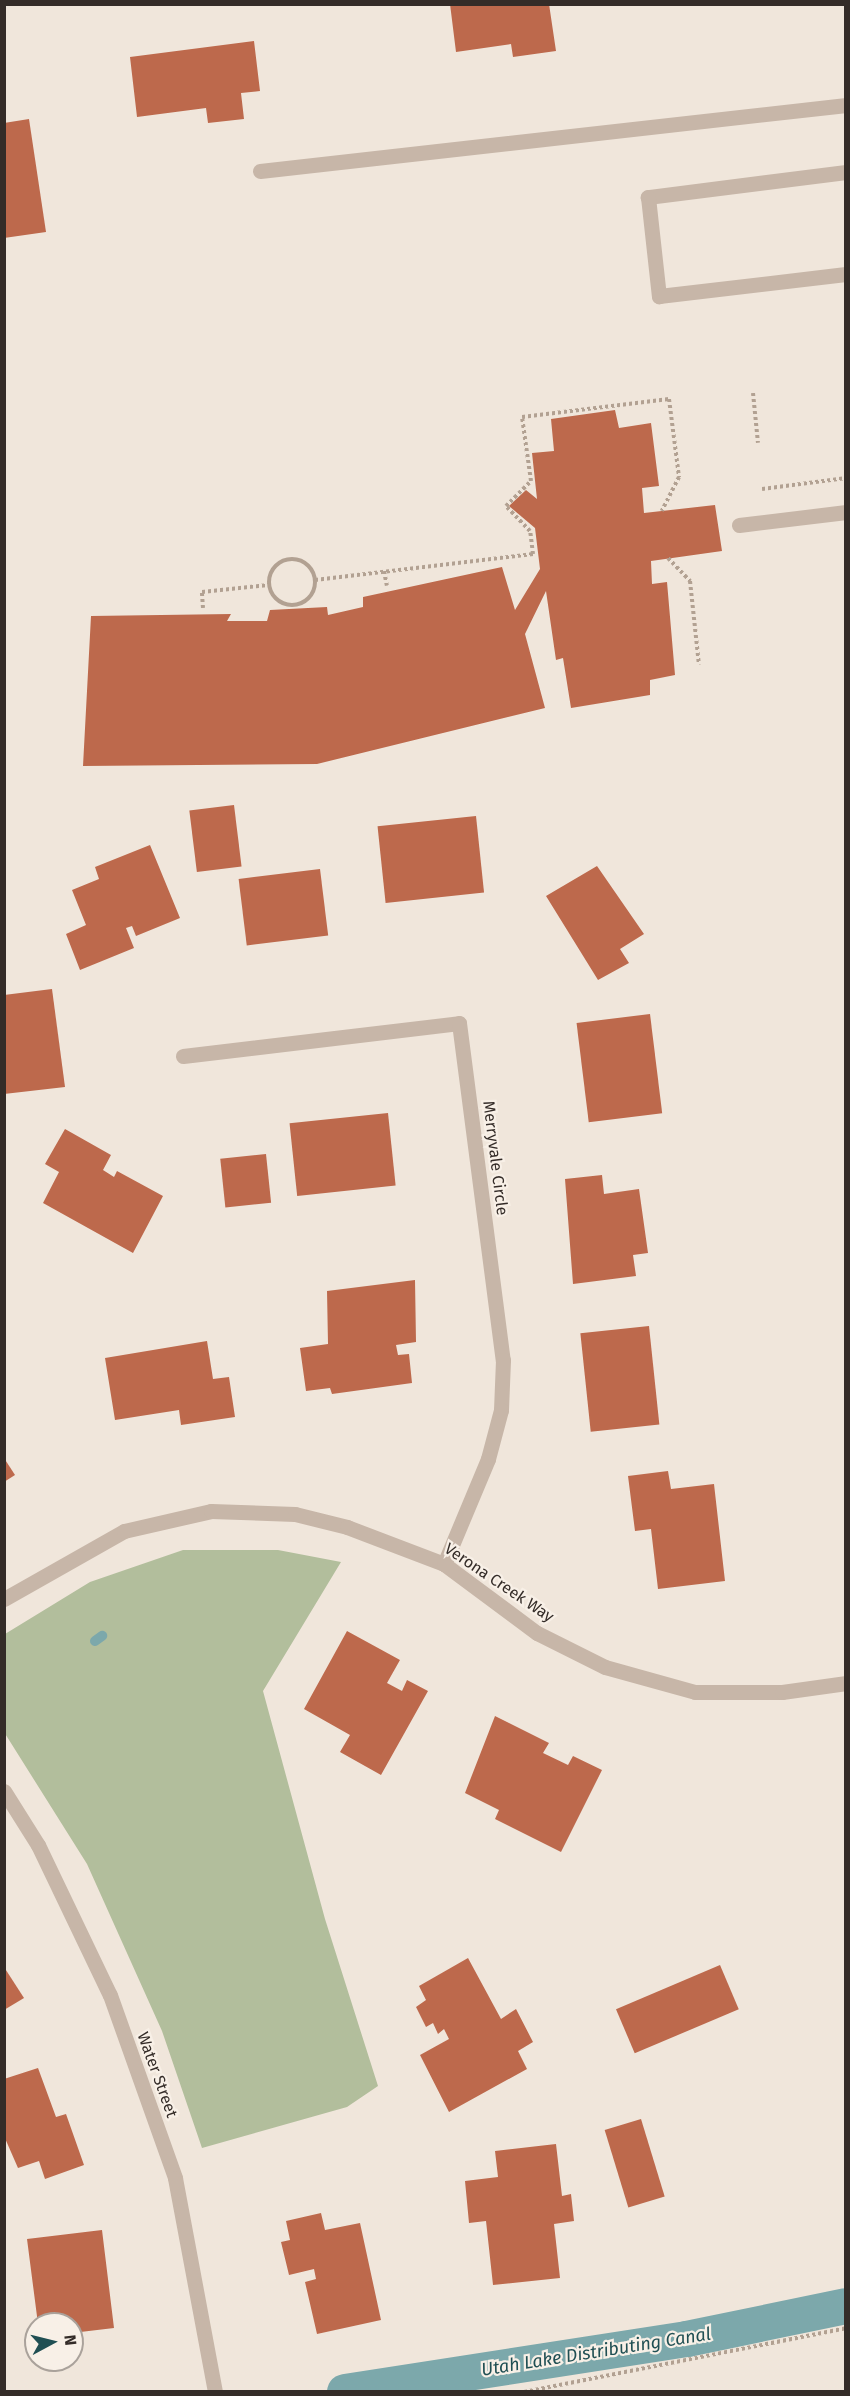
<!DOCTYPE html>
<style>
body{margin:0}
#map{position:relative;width:850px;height:2396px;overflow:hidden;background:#f0e6db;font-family:"Fira Sans",sans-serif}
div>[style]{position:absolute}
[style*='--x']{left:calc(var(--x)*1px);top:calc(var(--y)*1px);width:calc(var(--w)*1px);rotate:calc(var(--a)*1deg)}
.green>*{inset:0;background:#b2be9c}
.stream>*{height:10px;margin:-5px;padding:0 5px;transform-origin:5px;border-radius:5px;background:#7ca8ab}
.canal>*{height:36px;margin:-18px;padding:0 18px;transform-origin:18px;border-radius:18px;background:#7ca8ab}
.building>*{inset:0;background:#bd694c;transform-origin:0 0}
.path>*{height:4px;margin-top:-2px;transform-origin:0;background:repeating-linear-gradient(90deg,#b2a192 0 3px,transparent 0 6px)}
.path>.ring{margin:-2px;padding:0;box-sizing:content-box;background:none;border:4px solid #b2a192;border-radius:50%}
.minor>*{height:15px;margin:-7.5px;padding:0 7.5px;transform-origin:7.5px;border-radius:7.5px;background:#c7b6a8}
span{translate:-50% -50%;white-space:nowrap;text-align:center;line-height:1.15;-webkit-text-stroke:4.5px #f8f0e7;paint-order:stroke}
.street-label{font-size:16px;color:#342c28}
.water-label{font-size:18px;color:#204f53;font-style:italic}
.frame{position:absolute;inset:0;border:6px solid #342c28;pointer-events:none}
.north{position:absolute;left:24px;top:2312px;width:60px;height:60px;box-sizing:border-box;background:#f8f0e7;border:2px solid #aaa29b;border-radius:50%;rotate:83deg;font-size:16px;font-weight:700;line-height:24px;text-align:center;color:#342c28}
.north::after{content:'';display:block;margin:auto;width:21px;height:27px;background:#204f53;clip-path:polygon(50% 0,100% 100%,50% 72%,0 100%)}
</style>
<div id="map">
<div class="green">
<i style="clip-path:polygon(183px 1550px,278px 1550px,341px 1562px,263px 1691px,325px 1919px,378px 2086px,347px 2107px,202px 2148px,162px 2031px,87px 1864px,4px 1732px,5px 1634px,90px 1582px)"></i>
</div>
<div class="stream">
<i style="--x:95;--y:1641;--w:9;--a:-36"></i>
</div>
<div class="canal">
<i style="--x:345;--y:2392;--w:346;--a:-8.8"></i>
<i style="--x:687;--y:2339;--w:162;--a:-11.7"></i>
</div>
<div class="building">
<i style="clip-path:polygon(450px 4px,549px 4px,556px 51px,513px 57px,511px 44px,456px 52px)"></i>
<i style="clip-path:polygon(254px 41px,260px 91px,241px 93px,244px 119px,208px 123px,206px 108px,137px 117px,130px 57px)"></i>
<i style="clip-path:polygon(29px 119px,46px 232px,4px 238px,4px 123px)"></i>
<i style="clip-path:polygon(615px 410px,619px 428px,651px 423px,659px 486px,642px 488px,644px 513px,715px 505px,722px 551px,651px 561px,652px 584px,667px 582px,675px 675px,650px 680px,650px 695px,571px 708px,563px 658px,556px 660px,546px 591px,525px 634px,545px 708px,317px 764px,83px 766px,91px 616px,231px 614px,227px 621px,267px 621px,270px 610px,327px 607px,328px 615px,363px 607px,363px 597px,502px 567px,515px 610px,540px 569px,535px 528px,509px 506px,526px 490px,537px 499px,532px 453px,554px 451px,551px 419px)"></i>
<i style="left:234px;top:805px;width:62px;height:45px;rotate:83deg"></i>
<i style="left:476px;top:816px;width:77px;height:99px;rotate:84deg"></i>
<i style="clip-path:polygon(150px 845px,180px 918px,136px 936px,132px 926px,126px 928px,134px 948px,80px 970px,66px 934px,86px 925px,72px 890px,99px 879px,95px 867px)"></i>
<i style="clip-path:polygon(597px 866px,644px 934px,620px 949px,629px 963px,598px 980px,546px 896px)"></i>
<i style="left:320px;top:869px;width:67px;height:82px;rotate:83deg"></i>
<i style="clip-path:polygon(52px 989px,65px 1087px,4px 1094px,4px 995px)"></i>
<i style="left:650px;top:1014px;width:100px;height:74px;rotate:83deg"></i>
<i style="left:388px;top:1113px;width:73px;height:99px;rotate:84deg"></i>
<i style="clip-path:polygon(65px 1129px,111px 1155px,103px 1170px,114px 1177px,117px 1171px,163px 1196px,133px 1253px,43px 1203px,59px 1172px,45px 1164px)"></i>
<i style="left:266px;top:1154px;width:49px;height:46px;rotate:84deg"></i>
<i style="clip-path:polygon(602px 1175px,604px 1194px,639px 1189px,648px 1253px,633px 1255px,636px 1276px,573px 1284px,565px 1179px)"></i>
<i style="clip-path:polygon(415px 1280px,416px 1342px,396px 1345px,398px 1355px,409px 1354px,412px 1383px,332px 1394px,330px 1388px,306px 1391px,300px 1348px,328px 1344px,327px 1291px)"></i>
<i style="left:649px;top:1326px;width:99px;height:69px;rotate:84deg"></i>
<i style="clip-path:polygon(207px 1341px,213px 1379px,229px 1377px,235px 1417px,181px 1425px,179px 1410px,115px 1420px,105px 1358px)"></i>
<i style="clip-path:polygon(4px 1458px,15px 1475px,4px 1482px)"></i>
<i style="clip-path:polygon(668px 1471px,671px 1489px,714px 1484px,725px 1581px,658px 1589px,651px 1529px,635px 1531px,628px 1476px)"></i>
<i style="clip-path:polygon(347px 1631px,400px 1660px,387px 1683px,402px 1691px,407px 1680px,428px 1691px,381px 1775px,340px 1752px,350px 1735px,304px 1709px)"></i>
<i style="clip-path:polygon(495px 1716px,549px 1743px,543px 1753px,568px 1765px,573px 1756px,602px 1770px,561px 1852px,495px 1819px,499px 1810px,465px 1793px)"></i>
<i style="clip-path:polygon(468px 1958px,501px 2019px,516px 2009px,533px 2042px,518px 2051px,527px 2069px,449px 2112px,420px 2055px,449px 2039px,444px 2029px,438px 2034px,433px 2023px,426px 2027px,416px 2007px,426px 2000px,419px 1986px)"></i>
<i style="left:720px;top:1965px;width:48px;height:113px;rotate:67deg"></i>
<i style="clip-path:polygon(4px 1967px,24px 1998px,4px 2010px)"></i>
<i style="clip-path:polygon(38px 2068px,56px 2117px,66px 2114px,84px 2165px,45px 2179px,39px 2161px,18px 2168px,4px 2136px,4px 2079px)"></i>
<i style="left:641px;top:2119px;width:81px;height:38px;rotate:73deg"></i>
<i style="clip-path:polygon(556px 2144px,562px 2196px,571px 2194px,574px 2221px,554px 2224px,560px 2278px,493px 2285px,486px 2221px,469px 2223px,465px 2181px,498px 2177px,495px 2151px)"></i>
<i style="clip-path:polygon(321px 2213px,325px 2230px,360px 2223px,381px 2320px,317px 2334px,305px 2282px,316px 2279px,314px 2269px,289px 2275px,281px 2242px,290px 2240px,286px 2221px)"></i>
<i style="clip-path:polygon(102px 2230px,114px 2328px,72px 2333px,72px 2324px,38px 2324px,27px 2239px)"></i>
</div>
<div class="path">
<i style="--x:753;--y:393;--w:50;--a:84.3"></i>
<i style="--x:762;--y:489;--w:85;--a:-7.5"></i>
<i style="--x:668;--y:558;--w:32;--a:46"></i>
<i style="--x:690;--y:581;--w:84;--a:83.9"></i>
<i class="ring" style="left:269px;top:559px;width:42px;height:42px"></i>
<i style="--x:384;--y:571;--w:15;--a:79"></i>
<i style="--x:315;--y:580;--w:220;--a:-6.8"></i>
<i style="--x:533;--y:554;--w:23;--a:-97"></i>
<i style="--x:530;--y:531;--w:35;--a:-134"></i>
<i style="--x:506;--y:506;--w:35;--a:-45"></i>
<i style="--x:531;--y:481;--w:65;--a:-98"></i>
<i style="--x:522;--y:417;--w:148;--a:-7"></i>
<i style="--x:669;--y:399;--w:79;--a:82.7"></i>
<i style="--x:679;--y:477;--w:38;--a:117"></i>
<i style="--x:203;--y:608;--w:16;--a:-94"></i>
<i style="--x:202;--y:592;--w:67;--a:-6"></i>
<i style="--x:524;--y:2392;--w:328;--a:-11.2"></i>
</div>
<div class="minor">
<i style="--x:260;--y:171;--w:590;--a:-6.43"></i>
<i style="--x:846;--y:172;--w:200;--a:172.8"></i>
<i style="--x:648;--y:197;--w:100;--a:83.7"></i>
<i style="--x:659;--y:296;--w:188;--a:-6.7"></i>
<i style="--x:739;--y:525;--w:108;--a:-6.9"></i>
<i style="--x:183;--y:1056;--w:278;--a:-6.8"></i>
<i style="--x:459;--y:1023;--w:340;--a:82.6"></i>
<i style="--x:503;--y:1360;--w:50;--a:92.3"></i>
<i style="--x:501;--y:1410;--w:51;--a:104.9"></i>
<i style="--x:488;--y:1459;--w:114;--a:112.7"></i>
<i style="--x:4;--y:1599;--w:138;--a:-29.5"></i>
<i style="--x:124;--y:1531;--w:89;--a:-12.9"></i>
<i style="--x:211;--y:1511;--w:84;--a:2"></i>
<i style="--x:295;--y:1514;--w:54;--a:14"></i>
<i style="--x:347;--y:1527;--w:104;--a:20.9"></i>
<i style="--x:444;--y:1564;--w:116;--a:36.6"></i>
<i style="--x:537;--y:1633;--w:76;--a:26.6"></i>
<i style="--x:605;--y:1667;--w:93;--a:15.5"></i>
<i style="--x:695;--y:1692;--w:87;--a:0"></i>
<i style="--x:782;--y:1692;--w:65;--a:-8"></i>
<i style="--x:4;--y:1791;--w:64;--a:57.8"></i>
<i style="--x:38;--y:1845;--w:166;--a:64.4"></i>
<i style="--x:110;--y:1995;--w:194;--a:70.4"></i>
<i style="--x:175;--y:2178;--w:218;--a:79.4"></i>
</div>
<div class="street-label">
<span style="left:495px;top:1158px;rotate:83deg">Merryvale Circle</span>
<span style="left:499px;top:1583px;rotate:34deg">Verona Creek Way</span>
<span style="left:157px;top:2075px;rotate:70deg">Water Street</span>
</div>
<div class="water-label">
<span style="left:596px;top:2352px;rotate:-9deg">Utah Lake Distributing Canal</span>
</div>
<div class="frame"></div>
<div class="north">N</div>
</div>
